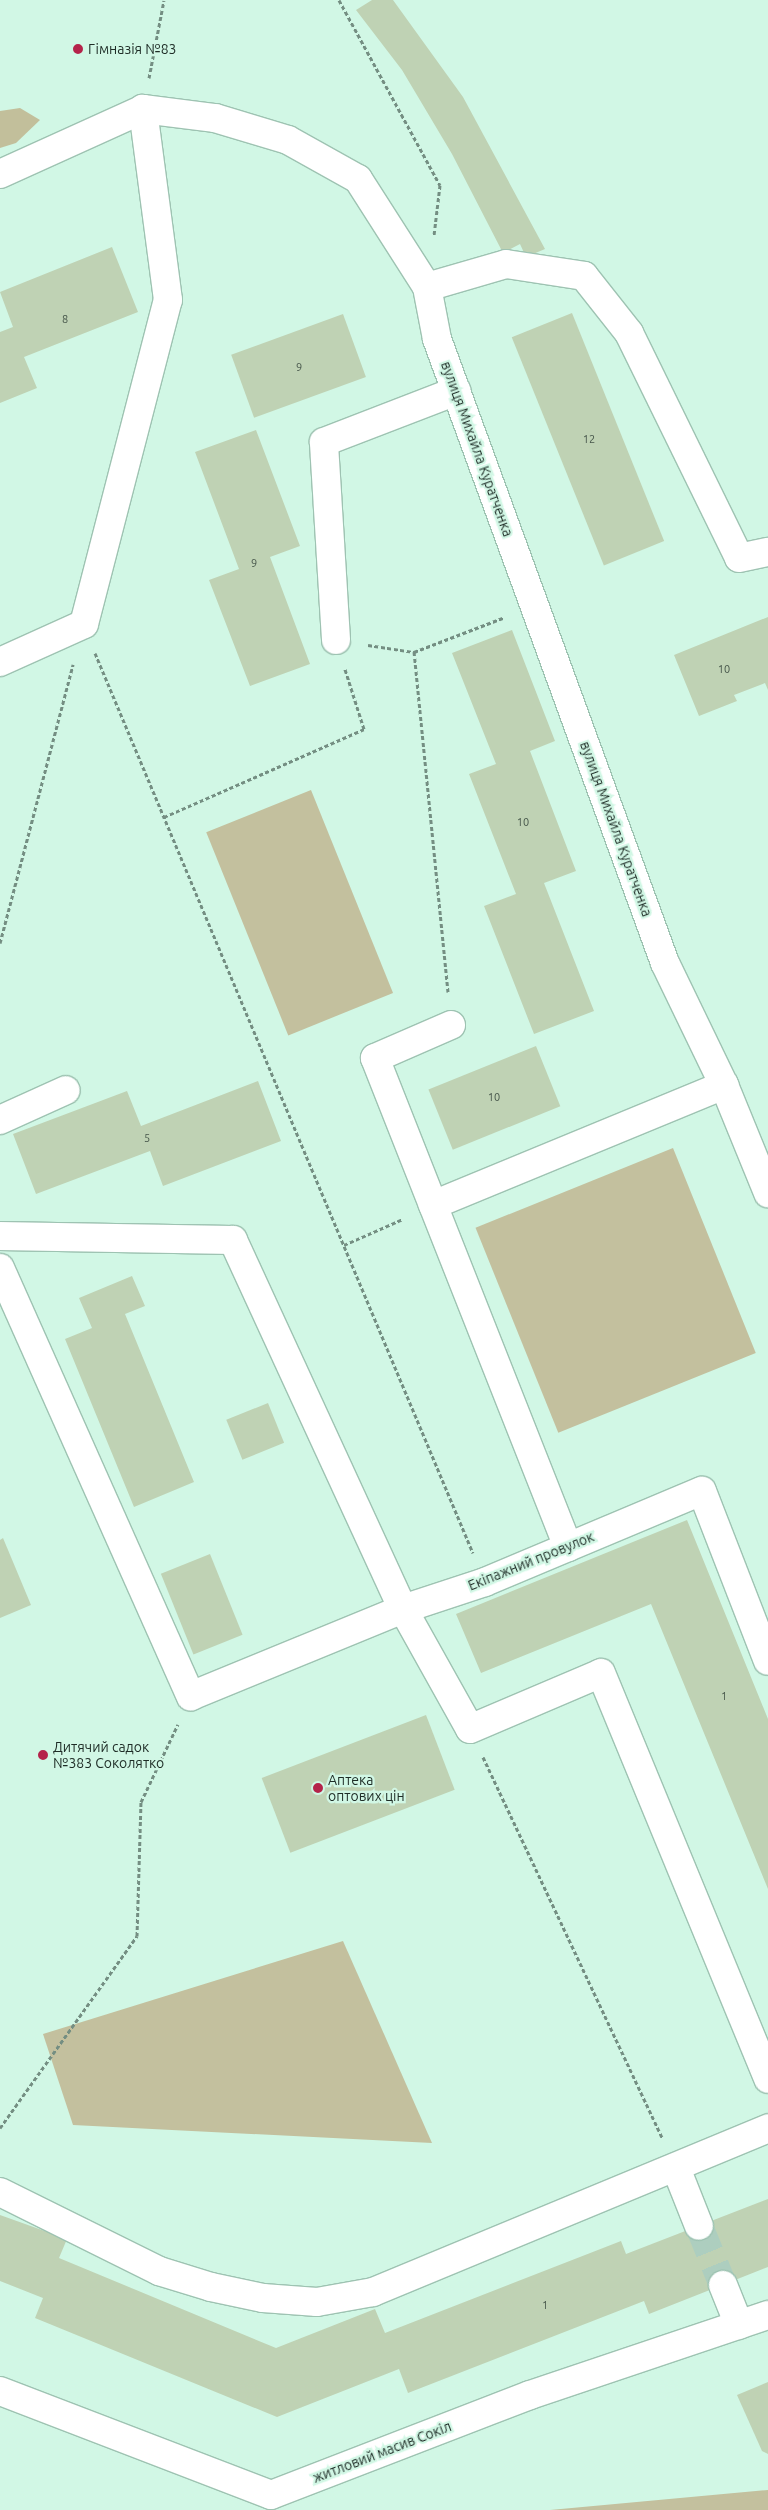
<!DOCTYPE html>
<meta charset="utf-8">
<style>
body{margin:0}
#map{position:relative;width:768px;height:2510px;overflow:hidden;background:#d1f7e5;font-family:Ubuntu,sans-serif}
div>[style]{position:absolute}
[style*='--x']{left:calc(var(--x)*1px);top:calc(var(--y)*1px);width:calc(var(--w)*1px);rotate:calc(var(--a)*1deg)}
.green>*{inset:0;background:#c3c09e;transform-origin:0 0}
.forest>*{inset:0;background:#c2bf9b}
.building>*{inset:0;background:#bfd2b4;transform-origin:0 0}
.minor-tunnel>*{height:28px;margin-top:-14px;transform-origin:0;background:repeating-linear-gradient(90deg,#adcebf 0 28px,transparent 0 42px)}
.path>*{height:3px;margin-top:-1.5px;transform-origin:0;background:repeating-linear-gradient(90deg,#748e82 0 4px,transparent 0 6.5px)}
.roads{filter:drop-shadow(1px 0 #9ec3b2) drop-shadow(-1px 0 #9ec3b2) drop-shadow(0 1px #9ec3b2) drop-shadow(0 -1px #9ec3b2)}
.minor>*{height:28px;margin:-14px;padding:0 14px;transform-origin:14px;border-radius:14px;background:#fff}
.dots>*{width:14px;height:14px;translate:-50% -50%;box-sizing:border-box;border:2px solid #d1f7e5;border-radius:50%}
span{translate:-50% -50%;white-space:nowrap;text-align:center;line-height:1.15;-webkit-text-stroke:4.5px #d1f7e5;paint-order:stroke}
.number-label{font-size:11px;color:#46564a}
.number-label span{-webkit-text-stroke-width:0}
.poi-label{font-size:14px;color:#1e2c26}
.left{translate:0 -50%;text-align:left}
.street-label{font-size:14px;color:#1e2c26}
</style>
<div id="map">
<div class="green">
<i style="left:311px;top:790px;width:219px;height:113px;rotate:68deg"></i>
<i style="left:673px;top:1148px;width:221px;height:213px;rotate:68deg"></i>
<i style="clip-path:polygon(343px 1941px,432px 2143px,73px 2125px,43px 2034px)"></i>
<i style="clip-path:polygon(768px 2490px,768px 2510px,550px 2510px)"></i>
</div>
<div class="forest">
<i style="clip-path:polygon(20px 108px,40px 120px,16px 143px,0 148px,0 111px)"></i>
</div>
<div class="building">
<i style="clip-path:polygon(372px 0,393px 0,463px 97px,545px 249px,526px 257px,520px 244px,503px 253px,452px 154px,402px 70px,356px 10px)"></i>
<i style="clip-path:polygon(112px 247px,138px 312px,24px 357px,37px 388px,0 403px,0 332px,13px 327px,0 292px)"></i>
<i style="left:572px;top:313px;width:246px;height:65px;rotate:68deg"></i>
<i style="left:343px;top:314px;width:67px;height:119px;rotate:70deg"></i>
<i style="clip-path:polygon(256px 430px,300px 546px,270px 557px,310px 664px,250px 686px,209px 580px,239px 569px,195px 452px)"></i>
<i style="clip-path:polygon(768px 617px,768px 690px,765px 683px,734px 695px,737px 701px,699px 716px,674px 655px)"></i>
<i style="clip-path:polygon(512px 630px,555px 741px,530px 751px,576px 871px,544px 883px,594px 1011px,534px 1034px,484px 906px,516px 894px,469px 774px,496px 764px,452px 653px)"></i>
<i style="left:536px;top:1046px;width:65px;height:116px;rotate:68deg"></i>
<i style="clip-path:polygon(258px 1081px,281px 1141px,163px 1186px,150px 1151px,36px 1194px,13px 1134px,127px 1091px,141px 1126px)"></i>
<i style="clip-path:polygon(132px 1276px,145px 1306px,125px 1314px,194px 1482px,134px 1507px,65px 1339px,92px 1328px,79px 1298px)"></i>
<i style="left:268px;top:1403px;width:43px;height:45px;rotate:68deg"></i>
<i style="clip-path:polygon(687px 1520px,768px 1719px,768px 1889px,651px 1604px,481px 1673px,456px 1614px)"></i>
<i style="clip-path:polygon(3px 1538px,31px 1605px,0 1618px,0 1540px)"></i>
<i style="left:210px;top:1554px;width:87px;height:53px;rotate:68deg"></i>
<i style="left:426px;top:1715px;width:80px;height:176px;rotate:69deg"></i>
<i style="clip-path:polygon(768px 2199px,768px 2267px,649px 2314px,644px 2301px,408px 2393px,399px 2369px,277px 2417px,35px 2318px,43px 2298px,0 2281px,0 2215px,67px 2239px,59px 2258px,276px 2348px,375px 2309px,385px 2333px,621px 2241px,626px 2254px)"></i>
<i style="clip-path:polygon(768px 2382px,768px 2454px,762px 2451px,737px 2395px)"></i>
</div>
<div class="minor-tunnel">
<i style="--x:699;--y:2226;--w:64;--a:67.9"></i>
</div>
<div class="path">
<i style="--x:339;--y:0;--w:211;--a:61.4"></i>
<i style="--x:440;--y:185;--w:50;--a:96.8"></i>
<i style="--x:149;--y:78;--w:79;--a:-79.1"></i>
<i style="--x:368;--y:645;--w:47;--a:8.7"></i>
<i style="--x:95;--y:653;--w:976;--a:67.22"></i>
<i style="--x:164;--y:817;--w:219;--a:-23.7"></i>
<i style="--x:364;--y:729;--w:63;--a:-107.6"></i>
<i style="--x:0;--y:943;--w:288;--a:-75.3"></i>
<i style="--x:448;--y:992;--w:342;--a:-95.7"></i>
<i style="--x:414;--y:652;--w:97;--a:-21"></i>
<i style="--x:344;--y:1245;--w:64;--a:-23.8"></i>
<i style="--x:483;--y:1757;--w:421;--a:64.8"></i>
<i style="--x:0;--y:2128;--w:236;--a:-54.5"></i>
<i style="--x:137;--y:1936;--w:134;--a:-88.3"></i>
<i style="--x:141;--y:1802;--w:86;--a:-64.6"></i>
</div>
<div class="roads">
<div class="minor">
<i style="--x:0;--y:174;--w:157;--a:-24.4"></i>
<i style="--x:143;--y:109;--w:73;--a:7.1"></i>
<i style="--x:215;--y:118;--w:76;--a:16.8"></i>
<i style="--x:288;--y:140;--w:80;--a:29.1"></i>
<i style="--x:358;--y:179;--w:128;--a:57.4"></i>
<i style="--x:427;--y:287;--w:53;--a:79.1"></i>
<i style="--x:437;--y:339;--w:664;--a:69.93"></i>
<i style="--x:665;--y:963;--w:136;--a:64.2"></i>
<i style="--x:724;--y:1085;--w:117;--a:67.8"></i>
<i style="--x:427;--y:287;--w:82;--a:-16.2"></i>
<i style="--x:506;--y:264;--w:79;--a:8.7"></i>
<i style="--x:584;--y:276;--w:73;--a:51.7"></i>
<i style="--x:629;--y:333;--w:250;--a:63.9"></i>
<i style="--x:739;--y:558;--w:30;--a:-12"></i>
<i style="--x:336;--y:640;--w:198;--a:-93.5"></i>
<i style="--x:324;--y:442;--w:142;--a:-21.1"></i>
<i style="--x:0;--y:662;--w:92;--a:-24.3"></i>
<i style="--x:84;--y:624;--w:335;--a:-75.5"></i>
<i style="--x:168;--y:300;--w:193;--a:-97.5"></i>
<i style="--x:451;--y:1025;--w:83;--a:156.5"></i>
<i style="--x:375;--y:1058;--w:526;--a:68.46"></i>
<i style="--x:0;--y:1120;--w:72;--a:-24.4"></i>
<i style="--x:433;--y:1205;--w:315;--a:-22.4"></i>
<i style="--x:0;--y:1236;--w:233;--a:1"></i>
<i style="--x:233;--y:1240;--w:406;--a:65.3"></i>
<i style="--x:403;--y:1609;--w:137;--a:60.8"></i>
<i style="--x:470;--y:1729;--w:142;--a:-23.1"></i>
<i style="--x:601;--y:1673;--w:439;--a:67.6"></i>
<i style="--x:0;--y:1268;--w:469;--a:66"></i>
<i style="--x:191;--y:1696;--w:229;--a:-22.3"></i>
<i style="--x:403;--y:1609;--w:86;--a:-18.2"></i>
<i style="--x:485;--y:1582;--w:235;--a:-22.8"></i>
<i style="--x:702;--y:1491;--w:182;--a:68.8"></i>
<i style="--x:676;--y:2168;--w:62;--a:68.4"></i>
<i style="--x:0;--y:2192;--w:178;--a:26.4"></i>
<i style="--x:159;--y:2271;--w:54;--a:17.1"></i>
<i style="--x:211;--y:2287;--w:53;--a:11.9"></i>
<i style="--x:263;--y:2298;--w:54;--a:4.2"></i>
<i style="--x:317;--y:2302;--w:57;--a:-10.1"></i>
<i style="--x:373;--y:2292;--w:428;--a:-22.5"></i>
<i style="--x:723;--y:2285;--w:43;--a:68.2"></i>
<i style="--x:0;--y:2391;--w:290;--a:21"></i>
<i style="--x:271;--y:2495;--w:278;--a:-21.1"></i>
<i style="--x:530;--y:2395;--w:251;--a:-18.6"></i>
</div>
</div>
<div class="dots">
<i style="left:78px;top:49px;background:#b4234a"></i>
<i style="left:43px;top:1755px;background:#b4234a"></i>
<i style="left:318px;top:1788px;background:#b4234a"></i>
</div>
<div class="number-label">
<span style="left:65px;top:319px">8</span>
<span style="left:299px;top:367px">9</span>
<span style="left:589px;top:439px">12</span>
<span style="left:254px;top:563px">9</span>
<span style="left:724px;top:669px">10</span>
<span style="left:523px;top:822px">10</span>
<span style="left:494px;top:1097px">10</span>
<span style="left:147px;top:1138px">5</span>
<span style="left:724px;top:1696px">1</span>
<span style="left:545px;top:2305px">1</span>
</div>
<div class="poi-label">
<span class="left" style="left:88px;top:49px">Гімназія №83</span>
<span class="left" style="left:53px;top:1755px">Дитячий садок<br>№383 Соколятко</span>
<span class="left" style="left:328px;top:1788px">Аптека<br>оптових цін</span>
</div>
<div class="street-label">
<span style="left:477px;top:449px;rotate:70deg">вулиця Михайла Куратченка</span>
<span style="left:616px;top:829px;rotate:70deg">вулиця Михайла Куратченка</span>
<span style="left:531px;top:1561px;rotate:-22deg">Екіпажний провулок</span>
<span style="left:382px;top:2452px;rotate:-21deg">житловий масив Сокіл</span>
</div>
</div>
